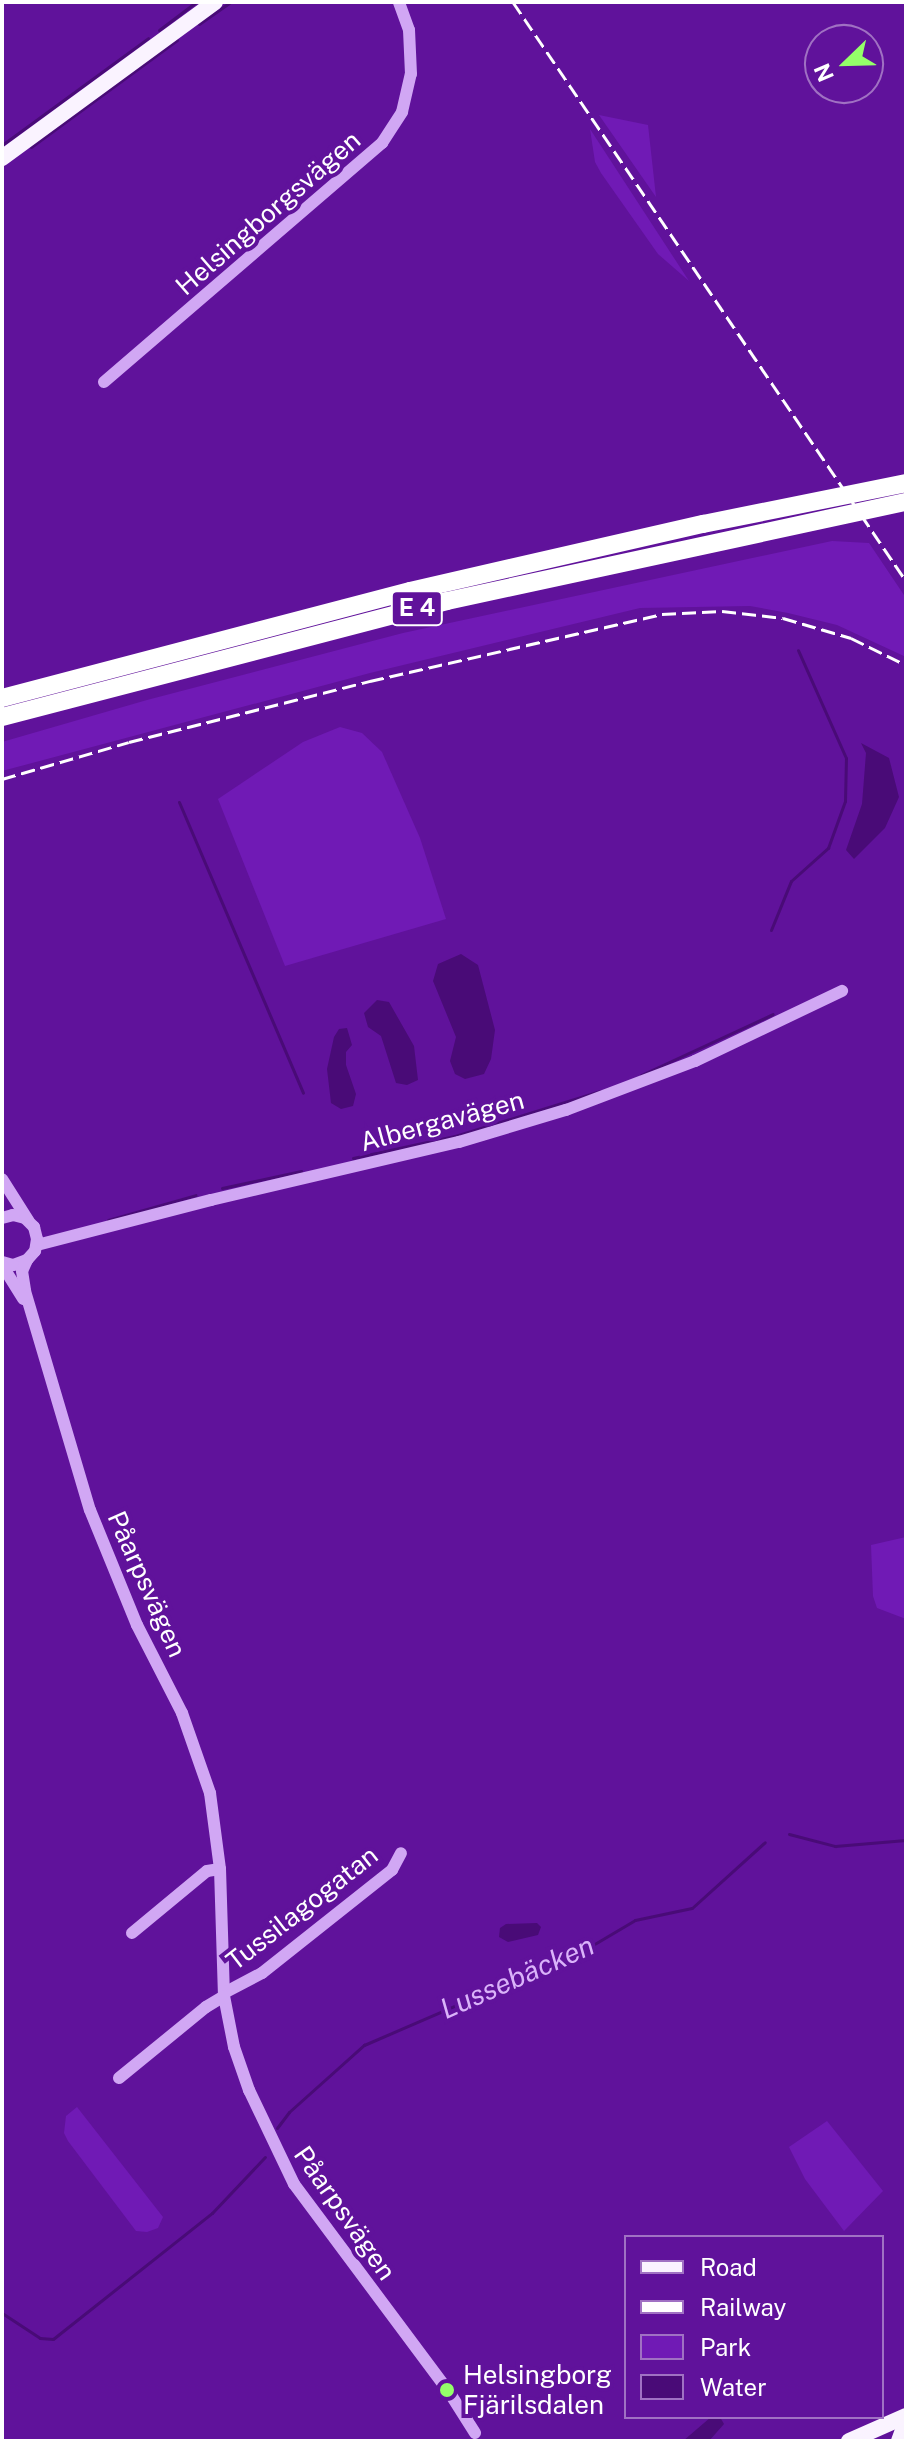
<!DOCTYPE html>
<meta charset="utf-8">
<style>
body{margin:0}
#map{position:relative;width:908px;height:2443px;overflow:hidden;background:#60129b;font-family:"Public Sans",sans-serif}
div>[style]{position:absolute}
[style*='--x']{left:calc(var(--x)*1px);top:calc(var(--y)*1px);width:calc(var(--w)*1px);rotate:calc(var(--a)*1deg)}
.green>*{inset:0;background:#701ab5}
.water>*{inset:0;background:#490b77}
.stream>*{height:3px;margin:-1.5px;padding:0 1.5px;transform-origin:1.5px;border-radius:1.5px;background:#490b77}
.minor>*{height:12px;margin:-6px;padding:0 6px;transform-origin:6px;border-radius:6px;background:#d1a7f4}
.major>*{height:16px;margin:-8px;padding:0 8px;transform-origin:8px;border-radius:8px;background:#faf3ff}
.highway>*{height:18px;margin:-9px;padding:0 9px;transform-origin:9px;border-radius:9px;background:#fff}
.rail>*{height:3px;margin-top:-1.5px;transform-origin:0;background:repeating-linear-gradient(90deg,#fff 0 14px,transparent 0 20px)}
.dots>*{width:22px;height:22px;translate:-50% -50%;box-sizing:border-box;border:4px solid #60129b;border-radius:50%}
span{translate:-50% -50%;white-space:nowrap;text-align:center;line-height:1.15;-webkit-text-stroke:8px #60129b;paint-order:stroke}
.shield-label span{padding:2px 6px;background:#60129b;border:2px solid;border-radius:6px;-webkit-text-stroke-width:0}
.shield-label{font-size:24px;color:#fff;font-weight:700}
.street-label{font-size:26px;color:#fff}
.poi-label{font-size:26px;color:#fff}
.left{translate:0 -50%;text-align:left}
.water-label{font-size:28px;color:#dab3fa;font-style:italic}
.frame{position:absolute;inset:0;border:4px solid #fff;pointer-events:none}
.legend{position:absolute;left:624px;top:2235px;width:260px;height:184px;box-sizing:border-box;background:#60129b;border:2px solid #a071c3;margin:0;padding:10px 14px;list-style:none;font-size:24px;color:#fff}
.legend li{display:flex;align-items:center;gap:16px;height:40px}
.legend b{width:40px;border:2px solid #a071c3}
.north{position:absolute;left:804px;top:24px;width:80px;height:80px;box-sizing:border-box;background:#60129b;border:2px solid #a071c3;border-radius:50%;rotate:247deg;font-size:22px;font-weight:700;line-height:32px;text-align:center;color:#fff}
.north::after{content:'';display:block;margin:auto;width:28px;height:36px;background:#94ff69;clip-path:polygon(50% 0,100% 100%,50% 72%,0 100%)}
</style>
<div id="map">
<div class="green">
<i style="clip-path:polygon(599px 115px,648px 125px,656px 197px)"></i>
<i style="clip-path:polygon(590px 129px,689px 281px,658px 254px,601px 173px,595px 162px)"></i>
<i style="clip-path:polygon(832px 541px,869px 543px,906px 598px,906px 657px,837px 625px,788px 613px,750px 606px,640px 608px,370px 673px,2px 771px,2px 742px,147px 700px,403px 633px)"></i>
<i style="clip-path:polygon(340px 727px,362px 733px,382px 752px,420px 838px,446px 919px,285px 966px,218px 799px,303px 742px)"></i>
<i style="clip-path:polygon(906px 1537px,906px 1619px,877px 1608px,873px 1596px,871px 1545px)"></i>
<i style="clip-path:polygon(77px 2107px,163px 2217px,158px 2228px,147px 2232px,136px 2231px,68px 2141px,64px 2133px,66px 2116px)"></i>
<i style="clip-path:polygon(827px 2121px,883px 2191px,844px 2231px,805px 2179px,789px 2147px)"></i>
</div>
<div class="water">
<i style="clip-path:polygon(861px 743px,889px 758px,899px 797px,885px 828px,854px 859px,846px 850px,862px 804px,866px 753px)"></i>
<i style="clip-path:polygon(461px 954px,478px 965px,495px 1030px,491px 1059px,484px 1074px,465px 1079px,455px 1074px,450px 1061px,456px 1037px,433px 981px,438px 964px)"></i>
<i style="clip-path:polygon(377px 1000px,389px 1002px,414px 1046px,418px 1080px,407px 1085px,396px 1083px,381px 1036px,368px 1027px,364px 1013px)"></i>
<i style="clip-path:polygon(347px 1028px,352px 1045px,346px 1052px,346px 1065px,356px 1094px,353px 1106px,341px 1109px,331px 1103px,327px 1069px,334px 1037px,339px 1029px)"></i>
<i style="clip-path:polygon(537px 1923px,541px 1927px,538px 1935px,508px 1942px,499px 1937px,500px 1928px,506px 1924px)"></i>
<i style="clip-path:polygon(711px 2417px,720px 2417px,724px 2424px,709px 2441px,683px 2441px)"></i>
</div>
<div class="stream">
<i style="--x:199;--y:24;--w:38;--a:-35"></i>
<i style="--x:159;--y:30;--w:46;--a:-37.1"></i>
<i style="--x:2;--y:145;--w:181;--a:-36.2"></i>
<i style="--x:31;--y:147;--w:181;--a:-36.2"></i>
<i style="--x:179;--y:802;--w:316;--a:66.9"></i>
<i style="--x:771;--y:930;--w:53;--a:-67.8"></i>
<i style="--x:791;--y:881;--w:50;--a:-41.7"></i>
<i style="--x:828;--y:848;--w:50;--a:-70.1"></i>
<i style="--x:845;--y:801;--w:43;--a:-88.7"></i>
<i style="--x:846;--y:758;--w:118;--a:-114"></i>
<i style="--x:641;--y:1075;--w:145;--a:-24.8"></i>
<i style="--x:353;--y:1158;--w:104;--a:-12.2"></i>
<i style="--x:455;--y:1136;--w:152;--a:-17.2"></i>
<i style="--x:222;--y:1188;--w:81;--a:-12.1"></i>
<i style="--x:108;--y:1220;--w:91;--a:-15.9"></i>
<i style="--x:789;--y:1834;--w:48;--a:14.6"></i>
<i style="--x:835;--y:1846;--w:71;--a:-4.8"></i>
<i style="--x:277;--y:2128;--w:20;--a:-53"></i>
<i style="--x:289;--y:2112;--w:101;--a:-41.8"></i>
<i style="--x:364;--y:2045;--w:242;--a:-23.4"></i>
<i style="--x:586;--y:1949;--w:57;--a:-30.6"></i>
<i style="--x:635;--y:1920;--w:58;--a:-11.9"></i>
<i style="--x:692;--y:1908;--w:98;--a:-42.1"></i>
<i style="--x:2;--y:2313;--w:45;--a:33.3"></i>
<i style="--x:40;--y:2338;--w:13;--a:4"></i>
<i style="--x:53;--y:2339;--w:203;--a:-38.4"></i>
<i style="--x:212;--y:2213;--w:77;--a:-46.6"></i>
</div>
<div class="minor">
<i style="--x:104;--y:382;--w:367;--a:-40.7"></i>
<i style="--x:382;--y:143;--w:37;--a:-57"></i>
<i style="--x:402;--y:112;--w:39;--a:-77"></i>
<i style="--x:411;--y:74;--w:44;--a:-92.6"></i>
<i style="--x:409;--y:30;--w:30;--a:-110"></i>
<i style="--x:2;--y:1179;--w:49;--a:57.6"></i>
<i style="--x:2;--y:1218;--w:11;--a:-15"></i>
<i style="--x:13;--y:1215;--w:12;--a:14"></i>
<i style="--x:25;--y:1218;--w:13;--a:45"></i>
<i style="--x:34;--y:1227;--w:12;--a:76"></i>
<i style="--x:37;--y:1239;--w:12;--a:99"></i>
<i style="--x:35;--y:1251;--w:12;--a:132"></i>
<i style="--x:27;--y:1260;--w:15;--a:160"></i>
<i style="--x:13;--y:1265;--w:11;--a:-165"></i>
<i style="--x:37;--y:1245;--w:180;--a:-14.5"></i>
<i style="--x:211;--y:1200;--w:255;--a:-13.2"></i>
<i style="--x:459;--y:1142;--w:112;--a:-16.7"></i>
<i style="--x:566;--y:1110;--w:138;--a:-20.8"></i>
<i style="--x:695;--y:1061;--w:163;--a:-25.5"></i>
<i style="--x:27;--y:1260;--w:12;--a:114"></i>
<i style="--x:22;--y:1271;--w:20;--a:81"></i>
<i style="--x:25;--y:1291;--w:228;--a:73.5"></i>
<i style="--x:90;--y:1510;--w:124;--a:67.8"></i>
<i style="--x:137;--y:1625;--w:99;--a:62.9"></i>
<i style="--x:182;--y:1713;--w:85;--a:70.7"></i>
<i style="--x:210;--y:1793;--w:77;--a:82.5"></i>
<i style="--x:220;--y:1869;--w:127;--a:88.2"></i>
<i style="--x:224;--y:1996;--w:52;--a:78.9"></i>
<i style="--x:234;--y:2047;--w:46;--a:70.8"></i>
<i style="--x:249;--y:2090;--w:104;--a:64.4"></i>
<i style="--x:294;--y:2184;--w:263;--a:53.3"></i>
<i style="--x:451;--y:2395;--w:45;--a:57.7"></i>
<i style="--x:2;--y:1265;--w:40;--a:58"></i>
<i style="--x:132;--y:1933;--w:97;--a:-39.6"></i>
<i style="--x:207;--y:1871;--w:13;--a:-9"></i>
<i style="--x:224;--y:1993;--w:43;--a:-27.8"></i>
<i style="--x:262;--y:1973;--w:166;--a:-38.4"></i>
<i style="--x:392;--y:1870;--w:19;--a:-62"></i>
<i style="--x:119;--y:2078;--w:112;--a:-39.2"></i>
<i style="--x:206;--y:2007;--w:21;--a:-31"></i>
</div>
<div class="major">
<i style="--x:2;--y:158;--w:264;--a:-36.2"></i>
<i style="--x:849;--y:2441;--w:62;--a:-23.7"></i>
<i style="--x:899;--y:2441;--w:20;--a:-70"></i>
</div>
<div class="highway">
<i style="--x:2;--y:698;--w:422;--a:-14.7"></i>
<i style="--x:410;--y:591;--w:301;--a:-12.9"></i>
<i style="--x:703;--y:524;--w:207;--a:-11.4"></i>
<i style="--x:2;--y:717;--w:460;--a:-14.6"></i>
<i style="--x:447;--y:601;--w:470;--a:-12.2"></i>
</div>
<div class="rail">
<i style="--x:513;--y:2;--w:700;--a:55.83"></i>
<i style="--x:2;--y:779;--w:132;--a:-16.2"></i>
<i style="--x:129;--y:742;--w:249;--a:-14.2"></i>
<i style="--x:370;--y:681;--w:300;--a:-12.9"></i>
<i style="--x:662;--y:614;--w:60;--a:-2.9"></i>
<i style="--x:722;--y:611;--w:61;--a:6.5"></i>
<i style="--x:783;--y:618;--w:71;--a:16.4"></i>
<i style="--x:851;--y:638;--w:61;--a:26.1"></i>
</div>
<div class="dots">
<i style="left:447px;top:2390px;background:#94ff69"></i>
</div>
<div class="shield-label">
<span style="left:417px;top:608px">E 4</span>
</div>
<div class="street-label">
<span style="left:268px;top:213px;rotate:-41deg">Helsingborgsvägen</span>
<span style="left:442px;top:1121px;rotate:-15deg">Albergavägen</span>
<span style="left:147px;top:1584px;rotate:66deg">Påarpsvägen</span>
<span style="left:302px;top:1908px;rotate:-38deg">Tussilagogatan</span>
<span style="left:345px;top:2213px;rotate:55deg">Påarpsvägen</span>
</div>
<div class="poi-label">
<span class="left" style="left:463px;top:2390px">Helsingborg<br>Fjärilsdalen</span>
</div>
<div class="water-label">
<span style="left:517px;top:1977px;rotate:-24deg">Lussebäcken</span>
</div>
<div class="frame"></div>
<ul class="legend">
<li><b style="height:10px;background:#faf3ff"></b>Road</li>
<li><b style="height:10px;background:#fff"></b>Railway</li>
<li><b style="height:22px;background:#701ab5"></b>Park</li>
<li><b style="height:22px;background:#490b77"></b>Water</li>
</ul>
<div class="north">N</div>
</div>
